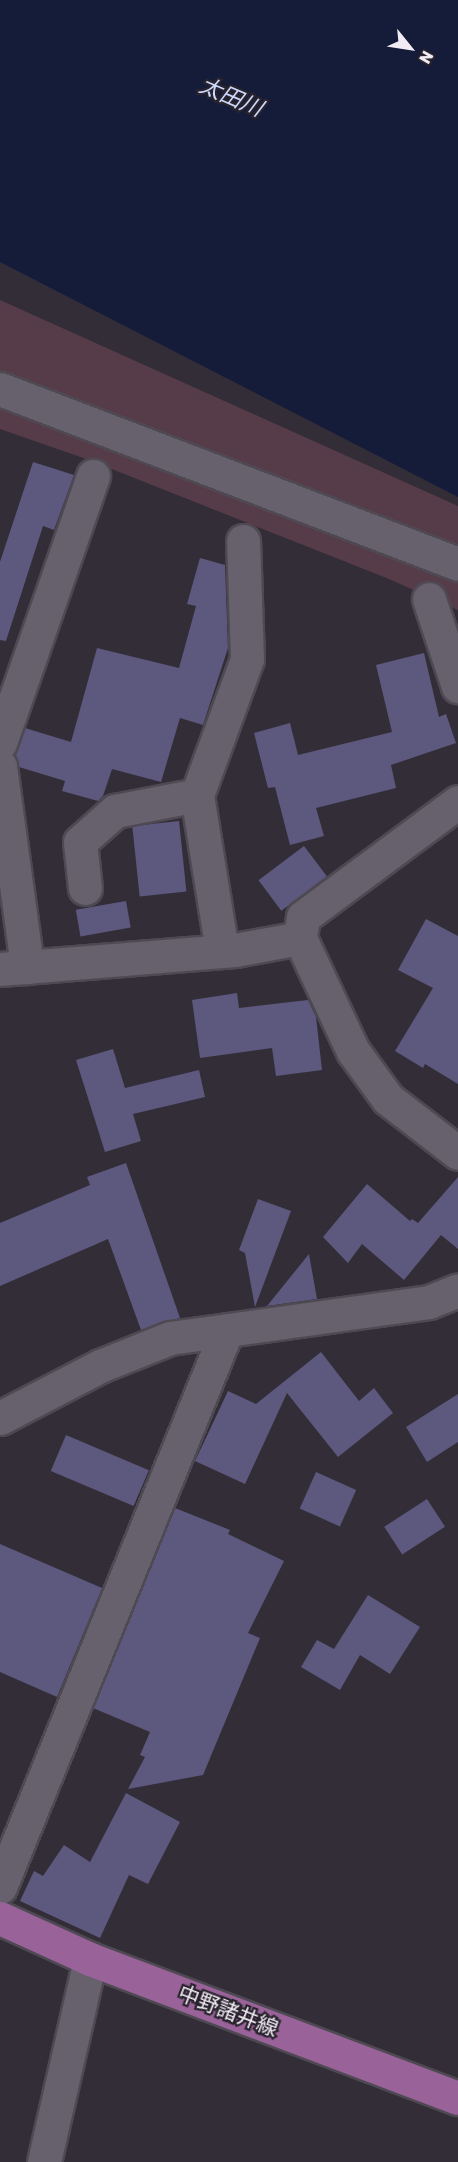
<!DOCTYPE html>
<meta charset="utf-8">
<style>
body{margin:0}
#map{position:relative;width:458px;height:2162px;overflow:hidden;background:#332d38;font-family:Rubik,"Noto Sans JP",sans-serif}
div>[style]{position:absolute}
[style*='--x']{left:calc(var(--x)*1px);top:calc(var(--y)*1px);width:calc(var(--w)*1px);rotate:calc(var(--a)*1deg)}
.green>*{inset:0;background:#553c48}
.water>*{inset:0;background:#141c3a}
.building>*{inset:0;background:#5d587d;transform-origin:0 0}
.roads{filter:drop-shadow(2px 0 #4e4952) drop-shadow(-2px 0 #4e4952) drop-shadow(0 2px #4e4952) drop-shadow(0 -2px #4e4952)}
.minor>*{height:33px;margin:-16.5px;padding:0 16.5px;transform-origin:16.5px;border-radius:16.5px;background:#67606d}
.major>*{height:33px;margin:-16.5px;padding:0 16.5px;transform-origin:16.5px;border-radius:16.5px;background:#996299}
span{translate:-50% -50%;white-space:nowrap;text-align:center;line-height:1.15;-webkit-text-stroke:4.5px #29232e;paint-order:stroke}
.street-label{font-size:21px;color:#f1ecf4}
.water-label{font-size:22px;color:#ccd9ff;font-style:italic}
.north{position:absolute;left:380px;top:18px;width:60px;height:60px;-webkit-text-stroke:4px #29232e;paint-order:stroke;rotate:120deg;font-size:16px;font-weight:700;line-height:24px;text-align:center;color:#f1ecf4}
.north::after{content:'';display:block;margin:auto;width:21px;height:27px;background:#f1ecf4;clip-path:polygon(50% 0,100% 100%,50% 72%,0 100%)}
</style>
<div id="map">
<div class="green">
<i style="clip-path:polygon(0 300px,458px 506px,458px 610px,389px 579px,89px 460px,0 429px)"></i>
</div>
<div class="water">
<i style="clip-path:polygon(0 0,458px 0,458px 497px,0 262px)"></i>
</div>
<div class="building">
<i style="clip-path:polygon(33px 462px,74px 475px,54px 530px,43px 526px,6px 641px,0 640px,0 562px)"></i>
<i style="clip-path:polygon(200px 558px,225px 565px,228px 648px,203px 725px,180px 718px,161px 782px,112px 769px,103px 796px,98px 801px,62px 791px,65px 781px,19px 767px,14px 754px,25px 728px,71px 742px,97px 648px,179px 668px,196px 606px,187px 604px)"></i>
<i style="clip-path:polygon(424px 653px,439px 717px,446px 714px,456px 743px,391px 765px,396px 788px,316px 808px,324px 836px,290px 845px,275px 787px,268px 788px,254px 733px,290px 723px,298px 755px,392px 732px,376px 665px)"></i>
<i style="left:179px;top:821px;width:71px;height:47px;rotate:84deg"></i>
<i style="left:304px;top:846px;width:38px;height:57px;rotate:53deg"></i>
<i style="left:126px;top:901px;width:27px;height:51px;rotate:80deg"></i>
<i style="clip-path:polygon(426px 919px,458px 936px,458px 1084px,425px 1064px,423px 1068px,395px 1051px,433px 988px,398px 970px)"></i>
<i style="clip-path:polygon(237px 993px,239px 1008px,308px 1000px,316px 1017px,322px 1070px,276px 1076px,272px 1048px,200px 1058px,192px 1000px)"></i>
<i style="clip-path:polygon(113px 1049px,125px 1088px,199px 1070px,205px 1097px,133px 1114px,141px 1141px,105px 1152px,76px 1060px)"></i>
<i style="clip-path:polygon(126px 1163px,180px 1318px,141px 1330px,108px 1239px,0 1286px,0 1223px,90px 1185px,87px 1177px)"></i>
<i style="clip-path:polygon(458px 1177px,458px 1249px,441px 1235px,404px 1280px,362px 1244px,348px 1263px,323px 1237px,367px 1184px,410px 1221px,412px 1219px,418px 1223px)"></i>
<i style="clip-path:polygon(258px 1199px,291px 1211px,255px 1307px,245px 1253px,239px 1250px)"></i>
<i style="clip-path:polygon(309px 1254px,317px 1299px,267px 1306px)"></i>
<i style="clip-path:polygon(321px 1352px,359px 1401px,374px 1388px,393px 1413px,338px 1457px,287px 1393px,245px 1484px,195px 1461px,228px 1391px,256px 1404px)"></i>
<i style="clip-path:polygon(458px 1394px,458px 1442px,427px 1462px,406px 1427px)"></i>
<i style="left:66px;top:1435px;width:90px;height:39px;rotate:23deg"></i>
<i style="left:316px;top:1472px;width:44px;height:40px;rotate:24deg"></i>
<i style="left:427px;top:1499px;width:33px;height:51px;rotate:57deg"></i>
<i style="clip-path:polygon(175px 1508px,230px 1530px,228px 1534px,284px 1561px,248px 1633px,260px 1638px,203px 1775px,128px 1789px,145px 1757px,140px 1755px,150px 1732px,93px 1708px)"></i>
<i style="clip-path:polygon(0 1544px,102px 1588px,57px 1697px,0 1672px)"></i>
<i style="clip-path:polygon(368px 1595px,420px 1627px,390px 1674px,360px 1655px,340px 1690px,301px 1667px,317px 1640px,334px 1649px)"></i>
<i style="clip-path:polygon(126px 1793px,180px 1822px,148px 1884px,129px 1875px,100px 1938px,20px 1901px,34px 1871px,43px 1876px,64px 1845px,90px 1862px)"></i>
</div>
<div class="roads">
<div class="minor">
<i style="--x:0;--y:389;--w:490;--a:20.9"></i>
<i style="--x:429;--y:599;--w:92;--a:71.6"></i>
<i style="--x:0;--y:743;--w:283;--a:-70.8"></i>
<i style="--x:0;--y:766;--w:203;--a:82.3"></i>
<i style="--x:458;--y:802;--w:193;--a:143.4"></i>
<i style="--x:303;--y:917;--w:21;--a:98"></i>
<i style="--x:300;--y:938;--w:125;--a:64.9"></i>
<i style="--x:353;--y:1051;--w:59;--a:53.9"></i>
<i style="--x:388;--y:1099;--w:88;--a:37.6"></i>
<i style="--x:85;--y:888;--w:46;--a:-96.2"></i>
<i style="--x:80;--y:842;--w:47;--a:-41.5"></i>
<i style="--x:115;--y:811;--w:84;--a:-11"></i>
<i style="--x:222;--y:951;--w:158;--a:-99.1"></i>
<i style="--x:197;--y:795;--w:145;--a:-69.8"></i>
<i style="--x:247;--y:659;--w:118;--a:-91.9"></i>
<i style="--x:0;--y:969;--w:236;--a:-4.6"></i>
<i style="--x:235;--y:950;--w:66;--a:-10.5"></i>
<i style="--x:0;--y:1418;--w:113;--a:-27.5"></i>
<i style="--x:100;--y:1366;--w:75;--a:-21.8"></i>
<i style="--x:170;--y:1338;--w:261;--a:-7.9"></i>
<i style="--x:429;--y:1302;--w:31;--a:-22"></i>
<i style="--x:0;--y:1887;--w:601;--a:-67.83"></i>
<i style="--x:44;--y:2162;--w:208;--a:-77.2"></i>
</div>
<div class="major">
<i style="--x:0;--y:1918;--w:99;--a:24.5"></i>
<i style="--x:90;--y:1959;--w:393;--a:20.7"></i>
</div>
</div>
<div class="street-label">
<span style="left:228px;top:2011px;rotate:21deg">中野諸井線</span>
</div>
<div class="water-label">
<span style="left:231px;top:97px;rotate:23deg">太田川</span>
</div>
<div class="north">N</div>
</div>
